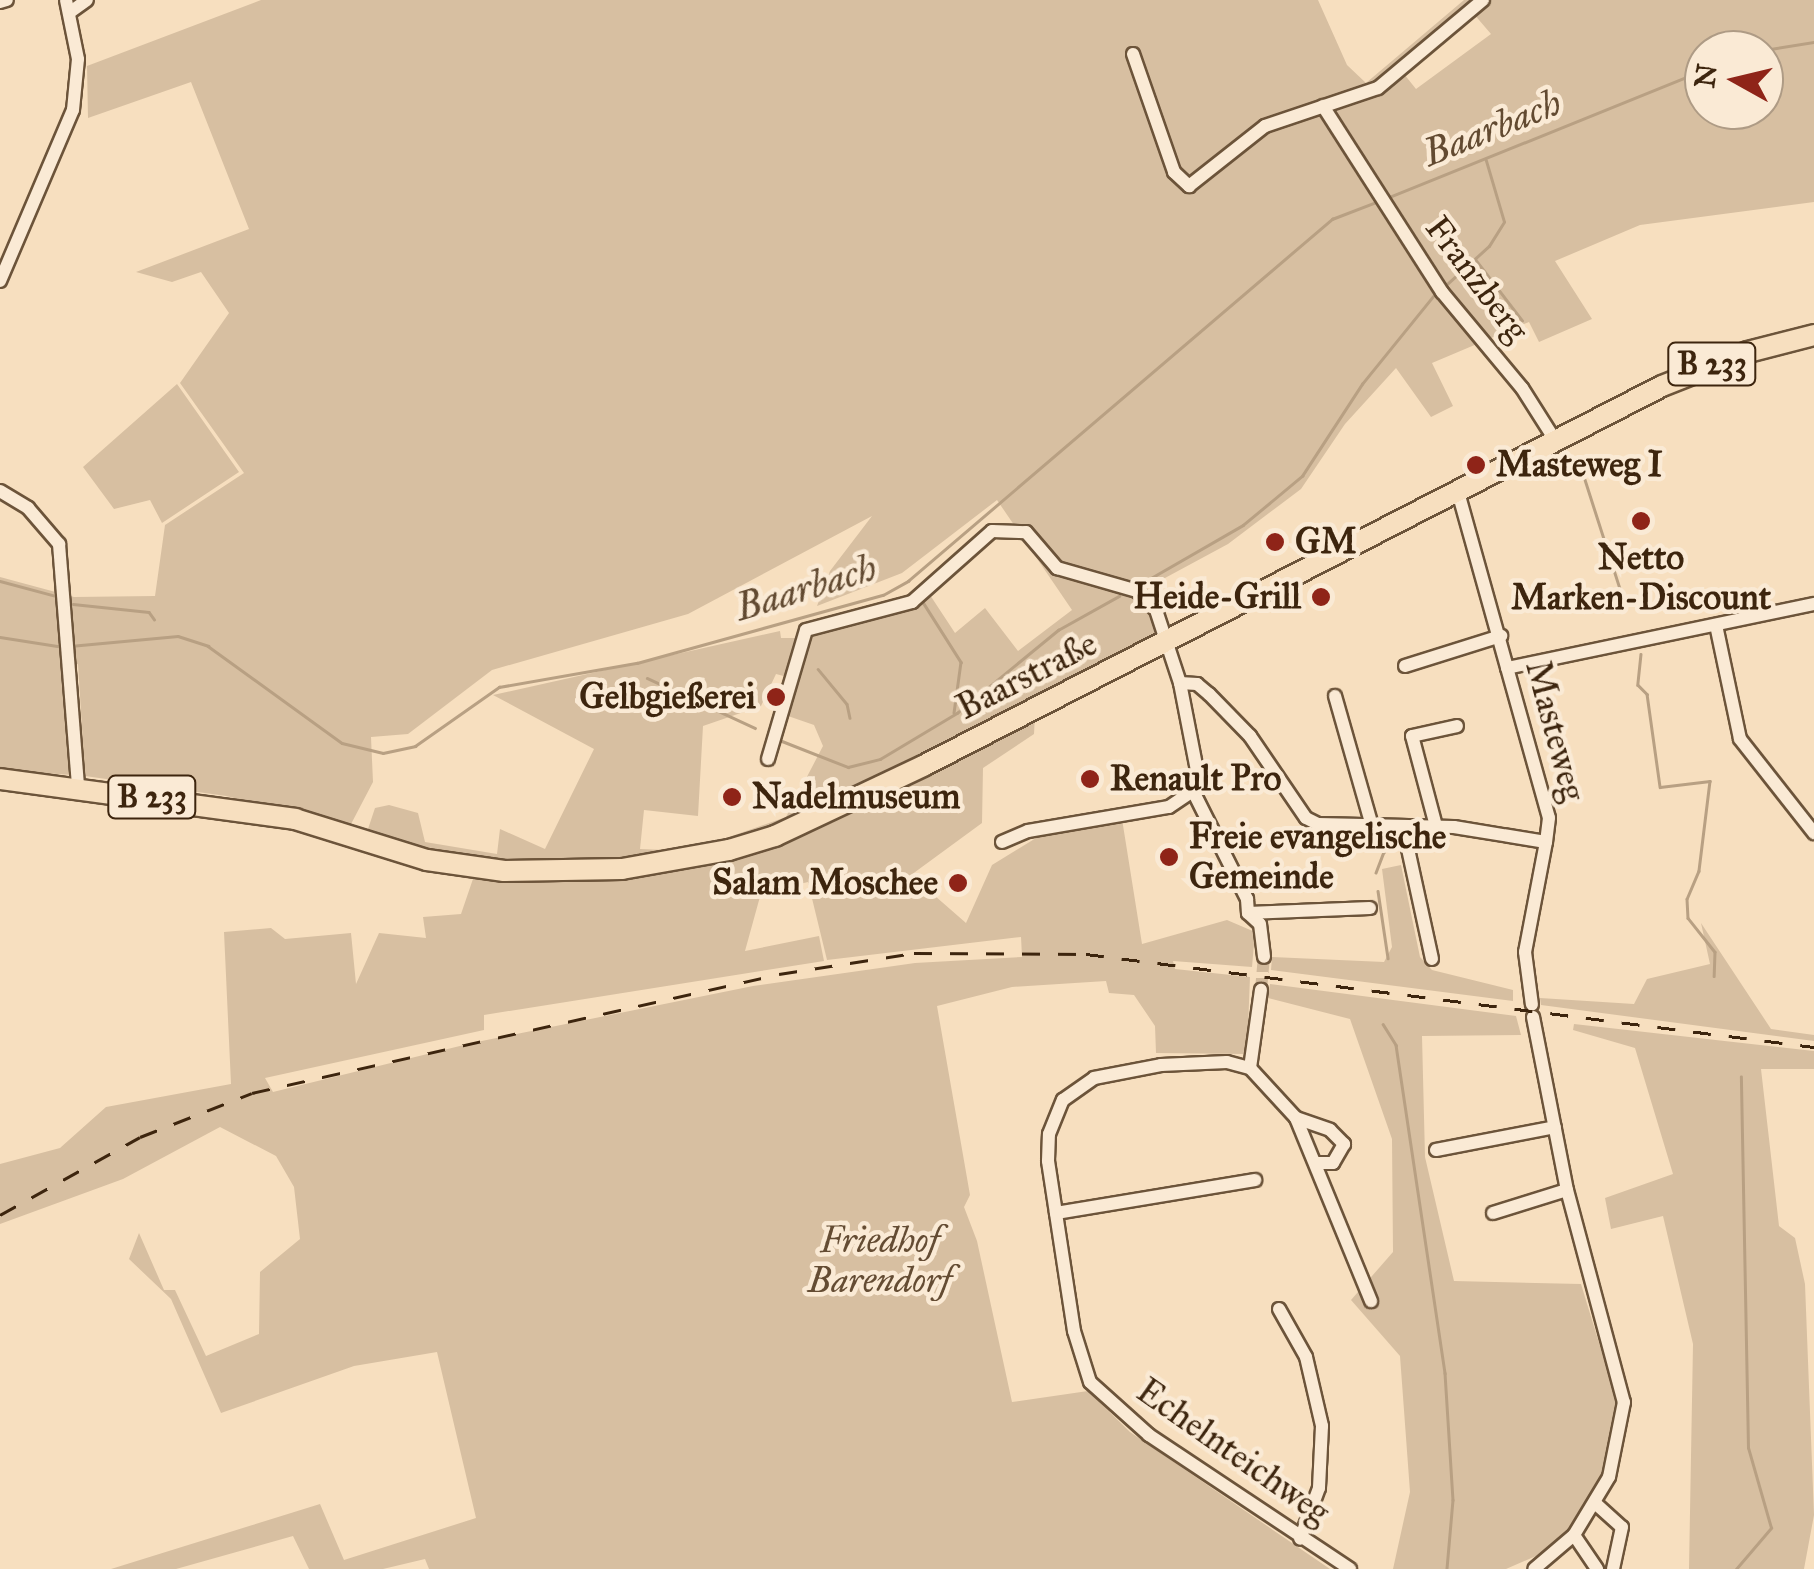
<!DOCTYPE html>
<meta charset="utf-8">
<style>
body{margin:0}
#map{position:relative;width:1814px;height:1569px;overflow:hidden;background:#f7dfbf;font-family:"IM FELL Great Primer",serif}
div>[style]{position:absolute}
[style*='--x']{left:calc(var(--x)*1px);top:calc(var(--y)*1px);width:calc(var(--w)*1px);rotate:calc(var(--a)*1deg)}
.green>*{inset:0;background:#d7bfa1}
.stream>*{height:2.5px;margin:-1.25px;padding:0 1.25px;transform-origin:1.25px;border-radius:1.25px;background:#b8a083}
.street-tunnel>*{height:12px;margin-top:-6px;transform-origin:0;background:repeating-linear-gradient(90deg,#d2ba9c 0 12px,transparent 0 18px)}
.roads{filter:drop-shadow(2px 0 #6c543a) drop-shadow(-2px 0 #6c543a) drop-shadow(0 2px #6c543a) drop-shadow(0 -2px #6c543a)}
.street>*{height:12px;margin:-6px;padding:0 6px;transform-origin:6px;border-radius:6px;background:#faead5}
.primary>*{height:20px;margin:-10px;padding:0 10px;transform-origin:10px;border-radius:10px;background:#f7dfbf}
.rail>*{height:2.5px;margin-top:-1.25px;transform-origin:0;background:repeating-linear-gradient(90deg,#3d250e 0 18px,transparent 0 36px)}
.dots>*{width:28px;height:28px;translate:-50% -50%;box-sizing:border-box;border:5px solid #faead5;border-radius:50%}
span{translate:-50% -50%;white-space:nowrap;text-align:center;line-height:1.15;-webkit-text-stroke:9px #faead5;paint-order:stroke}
.shield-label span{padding:2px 8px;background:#faead5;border:2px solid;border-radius:8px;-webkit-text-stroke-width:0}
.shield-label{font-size:32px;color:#3d250e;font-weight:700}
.street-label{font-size:35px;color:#3d250e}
.poi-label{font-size:35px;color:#3d250e;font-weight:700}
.left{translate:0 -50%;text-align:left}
.right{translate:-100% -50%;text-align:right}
.park-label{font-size:35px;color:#644c33;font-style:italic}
.water-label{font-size:38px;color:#624a31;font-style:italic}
.north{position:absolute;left:1684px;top:30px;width:100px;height:100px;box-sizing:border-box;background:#faead5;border:2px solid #ae9b85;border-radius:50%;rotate:278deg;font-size:28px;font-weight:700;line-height:40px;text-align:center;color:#3d250e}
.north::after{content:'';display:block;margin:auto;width:35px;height:45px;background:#8f2418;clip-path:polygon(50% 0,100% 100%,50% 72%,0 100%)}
</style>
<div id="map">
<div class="green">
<i style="clip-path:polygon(evenodd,261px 0,1318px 0,1347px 65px,1366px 83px,1464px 0,1480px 0,1404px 74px,1416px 89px,1491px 34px,1473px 13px,1489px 0,1814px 0,1814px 202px,1640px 225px,1555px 261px,1592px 319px,1539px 342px,1529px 322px,1432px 363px,1453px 406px,1431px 417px,1396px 368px,1345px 424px,1301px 489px,1228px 544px,1152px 585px,1133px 582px,1158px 635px,1035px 714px,1034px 734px,983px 768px,982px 823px,911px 875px,966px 923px,992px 865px,1041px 835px,1122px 819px,1142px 944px,1227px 920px,1255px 932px,1252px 967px,1173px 961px,1175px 969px,1250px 977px,1247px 1054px,1156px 1053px,1155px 1026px,1134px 995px,1109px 993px,1106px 981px,1012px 987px,937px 1006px,970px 1195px,964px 1207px,977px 1241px,1012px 1402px,1088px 1391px,1130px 1432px,1330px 1569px,429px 1569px,425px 1559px,383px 1569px,309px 1569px,293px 1536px,176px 1569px,111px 1569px,320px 1504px,344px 1560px,476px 1518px,437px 1352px,354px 1366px,221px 1413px,171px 1299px,129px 1259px,139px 1233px,164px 1290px,175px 1290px,206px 1356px,259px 1334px,260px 1272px,300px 1239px,294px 1187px,276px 1156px,220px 1127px,123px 1179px,0 1224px,0 1164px,60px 1148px,106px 1107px,231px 1084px,224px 932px,271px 928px,285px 939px,351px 933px,356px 984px,379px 933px,426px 938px,423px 917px,461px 914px,474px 876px,580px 882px,580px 868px,467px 861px,373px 837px,368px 829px,375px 808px,389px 805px,418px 813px,425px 842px,497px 854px,500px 829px,545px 849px,594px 749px,493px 695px,780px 631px,781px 638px,808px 638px,916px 606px,930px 595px,955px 633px,985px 608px,1018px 651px,1072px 610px,997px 500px,902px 573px,817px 606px,830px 571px,872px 516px,688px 614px,492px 670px,408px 734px,371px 737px,373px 782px,350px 826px,226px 796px,85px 776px,78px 664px,66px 666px,72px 775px,0 770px,0 577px,74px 597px,155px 596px,165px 525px,244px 473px,180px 383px,229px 313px,201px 272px,172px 282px,136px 272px,249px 229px,191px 82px,88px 118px,87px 66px,261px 0,1704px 50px,1764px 50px,1764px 110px,1704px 110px,1704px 50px,261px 0,776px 674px,795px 679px,788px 716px,814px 725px,823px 746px,786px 817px,689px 851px,640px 849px,644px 810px,698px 816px,703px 726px,761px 706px,776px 674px,261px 0,808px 882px,827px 960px,1021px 937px,1022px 957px,915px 963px,753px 986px,472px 1043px,273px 1092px,265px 1078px,484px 1030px,484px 1015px,824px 961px,819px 936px,745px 951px,761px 893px,808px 882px)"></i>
<i style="clip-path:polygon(177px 384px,239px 472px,162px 523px,150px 500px,114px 509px,83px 467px)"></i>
<i style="clip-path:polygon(1401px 865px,1420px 957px,1432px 970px,1513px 990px,1513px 1001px,1271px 970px,1272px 957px,1384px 962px,1392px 947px,1382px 869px)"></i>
<i style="clip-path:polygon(1701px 923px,1771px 1029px,1814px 1035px,1814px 1041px,1541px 1005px,1540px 998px,1634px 1004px,1647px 979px,1710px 964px)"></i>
<i style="clip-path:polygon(1270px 984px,1516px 1016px,1521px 1035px,1422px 1036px,1425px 1157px,1454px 1281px,1581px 1284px,1618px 1405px,1602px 1477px,1561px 1545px,1506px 1569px,1393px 1569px,1410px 1492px,1400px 1356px,1351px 1300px,1393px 1252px,1392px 1139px,1350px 1019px,1268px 998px)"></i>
<i style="clip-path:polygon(1574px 1024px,1814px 1051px,1814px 1069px,1761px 1069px,1779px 1226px,1795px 1238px,1805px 1284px,1814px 1515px,1804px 1569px,1689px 1569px,1693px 1344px,1663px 1216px,1611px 1229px,1605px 1198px,1673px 1174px,1635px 1048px,1573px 1030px)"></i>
</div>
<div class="stream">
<i style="--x:1764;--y:50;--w:51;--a:-9.1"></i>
<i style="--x:1387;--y:198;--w:342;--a:-22"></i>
<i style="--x:1476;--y:260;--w:76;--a:52.5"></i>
<i style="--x:1445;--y:286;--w:59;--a:-42.3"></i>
<i style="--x:1489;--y:246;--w:28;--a:-58"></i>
<i style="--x:1504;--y:222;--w:64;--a:-106.4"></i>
<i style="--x:1579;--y:461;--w:150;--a:72.2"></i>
<i style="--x:0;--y:581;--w:58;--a:15"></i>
<i style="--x:1144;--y:582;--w:114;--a:-29.9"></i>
<i style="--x:1243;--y:525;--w:77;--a:-39.7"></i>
<i style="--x:1302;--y:476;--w:110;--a:-56.9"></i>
<i style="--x:1362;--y:384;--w:116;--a:-51"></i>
<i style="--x:921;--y:599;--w:75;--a:57.6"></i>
<i style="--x:961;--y:662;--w:51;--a:97.8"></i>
<i style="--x:73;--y:604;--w:76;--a:6"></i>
<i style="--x:149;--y:612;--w:9;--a:54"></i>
<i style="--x:0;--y:637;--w:64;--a:9"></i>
<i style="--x:70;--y:646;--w:108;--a:-5.3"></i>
<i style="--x:178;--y:636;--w:32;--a:18"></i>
<i style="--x:208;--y:646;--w:165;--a:35.9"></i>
<i style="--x:342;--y:743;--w:42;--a:13.7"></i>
<i style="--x:383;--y:753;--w:33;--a:-12"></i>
<i style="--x:415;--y:746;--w:103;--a:-35.1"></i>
<i style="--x:499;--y:687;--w:140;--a:-9.9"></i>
<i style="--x:637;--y:663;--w:255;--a:-15.5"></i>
<i style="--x:883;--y:595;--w:29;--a:-29"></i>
<i style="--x:908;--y:581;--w:558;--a:-40.49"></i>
<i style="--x:1332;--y:219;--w:50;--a:-21"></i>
<i style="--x:1641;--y:654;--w:31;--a:96"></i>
<i style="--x:1638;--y:685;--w:13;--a:45"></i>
<i style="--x:1647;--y:694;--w:94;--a:82"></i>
<i style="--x:1660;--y:787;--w:50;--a:-6.8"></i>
<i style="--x:1710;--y:781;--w:91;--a:97"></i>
<i style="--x:1699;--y:871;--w:30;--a:113"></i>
<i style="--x:1687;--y:899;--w:19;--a:87"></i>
<i style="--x:1688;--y:918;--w:43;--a:51.5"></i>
<i style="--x:1715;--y:952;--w:24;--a:92"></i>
<i style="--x:818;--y:669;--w:45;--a:50.4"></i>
<i style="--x:847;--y:704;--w:14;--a:78"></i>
<i style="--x:647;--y:678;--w:119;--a:24.8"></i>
<i style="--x:782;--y:741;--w:71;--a:21.5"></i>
<i style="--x:848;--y:767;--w:33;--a:-14"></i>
<i style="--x:880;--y:759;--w:90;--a:-30.9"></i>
<i style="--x:957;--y:713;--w:131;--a:-39.4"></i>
<i style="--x:1058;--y:630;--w:70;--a:-29.1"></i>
<i style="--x:1368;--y:840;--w:20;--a:37"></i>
<i style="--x:1384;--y:852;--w:22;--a:111"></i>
<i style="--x:1378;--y:891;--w:68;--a:81.5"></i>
<i style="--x:1383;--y:1024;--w:25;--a:58"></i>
<i style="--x:1396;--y:1045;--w:332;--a:81.5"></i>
<i style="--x:1445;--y:1373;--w:127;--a:86.4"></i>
<i style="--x:1453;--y:1500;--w:69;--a:95"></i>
<i style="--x:1736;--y:1569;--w:54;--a:-49.5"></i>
<i style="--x:1771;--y:1528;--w:83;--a:-106"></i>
<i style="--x:1748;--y:1448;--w:371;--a:-91.1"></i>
</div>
<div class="street-tunnel">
<i style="--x:1261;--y:990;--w:33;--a:-85"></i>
</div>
<div class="roads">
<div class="street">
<i style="--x:0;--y:2;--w:7;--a:-16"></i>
<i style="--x:69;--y:13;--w:22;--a:-36"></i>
<i style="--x:1133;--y:54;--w:125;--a:70.8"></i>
<i style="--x:1174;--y:172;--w:21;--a:43"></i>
<i style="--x:1189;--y:186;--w:97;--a:-38.3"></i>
<i style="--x:1265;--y:126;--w:119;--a:-18.6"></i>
<i style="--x:1378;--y:88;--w:137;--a:-40"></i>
<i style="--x:1323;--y:106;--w:221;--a:57.4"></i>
<i style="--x:1442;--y:292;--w:125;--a:50.2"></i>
<i style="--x:1522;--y:388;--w:62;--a:57.6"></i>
<i style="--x:0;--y:281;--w:186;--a:-66.9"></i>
<i style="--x:73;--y:110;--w:51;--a:-84.4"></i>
<i style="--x:78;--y:59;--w:60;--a:-101.5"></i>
<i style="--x:0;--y:491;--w:33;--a:31"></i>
<i style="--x:28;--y:508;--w:48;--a:49.3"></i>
<i style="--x:59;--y:544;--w:245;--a:85.5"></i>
<i style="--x:1458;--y:492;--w:338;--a:74.4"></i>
<i style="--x:1549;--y:818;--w:24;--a:97"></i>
<i style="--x:1716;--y:625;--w:116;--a:78.1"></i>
<i style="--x:1740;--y:739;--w:120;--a:51.8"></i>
<i style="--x:1405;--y:666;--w:101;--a:-17.4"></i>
<i style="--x:1507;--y:668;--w:314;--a:-11.8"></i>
<i style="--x:1180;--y:683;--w:17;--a:3"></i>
<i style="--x:1197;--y:684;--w:16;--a:40"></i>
<i style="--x:1209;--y:694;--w:59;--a:45.7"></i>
<i style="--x:1250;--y:736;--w:99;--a:55.7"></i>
<i style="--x:1306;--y:818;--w:13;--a:27"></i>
<i style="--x:1318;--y:824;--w:136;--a:1.3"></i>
<i style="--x:1454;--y:827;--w:93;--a:9.3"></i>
<i style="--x:1546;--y:842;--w:112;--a:100.8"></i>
<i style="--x:1525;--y:952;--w:53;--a:82.5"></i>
<i style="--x:1335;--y:696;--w:135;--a:74.1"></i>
<i style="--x:768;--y:759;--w:134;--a:-73.6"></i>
<i style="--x:806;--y:630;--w:110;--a:-14.8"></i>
<i style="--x:912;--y:602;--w:107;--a:-41.6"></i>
<i style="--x:992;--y:531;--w:34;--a:2"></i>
<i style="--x:1026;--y:532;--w:48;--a:49.3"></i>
<i style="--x:1057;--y:568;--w:83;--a:16"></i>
<i style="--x:1137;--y:591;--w:27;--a:45"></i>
<i style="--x:1156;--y:610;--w:77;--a:71.8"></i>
<i style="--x:1180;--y:683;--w:95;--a:79"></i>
<i style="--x:1198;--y:776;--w:16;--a:108"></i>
<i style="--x:1193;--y:791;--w:121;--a:63.4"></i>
<i style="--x:1247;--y:899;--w:14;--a:86"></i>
<i style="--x:1248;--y:913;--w:16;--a:43"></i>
<i style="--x:1260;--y:924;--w:33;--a:83"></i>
<i style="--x:1403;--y:826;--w:136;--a:77.7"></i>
<i style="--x:1436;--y:826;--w:93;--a:-104.9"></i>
<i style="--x:1412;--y:736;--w:46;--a:-12.5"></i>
<i style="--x:1002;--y:842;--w:28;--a:-23"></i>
<i style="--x:1028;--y:831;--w:143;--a:-9.7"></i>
<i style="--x:1169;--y:807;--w:29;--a:-34"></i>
<i style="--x:1248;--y:913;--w:122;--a:-2.3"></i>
<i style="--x:1533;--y:1017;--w:176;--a:78.9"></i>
<i style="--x:1567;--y:1190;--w:220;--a:75"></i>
<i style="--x:1624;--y:1402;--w:76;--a:101.3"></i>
<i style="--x:1609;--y:1477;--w:68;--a:121.1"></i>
<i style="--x:1574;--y:1535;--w:52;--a:139.6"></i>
<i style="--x:1250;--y:1068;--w:79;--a:-82"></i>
<i style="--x:1296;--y:1118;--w:36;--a:19"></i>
<i style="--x:1330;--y:1130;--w:20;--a:45"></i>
<i style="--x:1344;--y:1144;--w:22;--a:120"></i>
<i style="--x:1333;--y:1163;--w:15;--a:180"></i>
<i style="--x:1436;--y:1150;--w:121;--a:-10.9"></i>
<i style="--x:1056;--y:1213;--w:202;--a:-9.4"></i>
<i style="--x:1493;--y:1213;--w:77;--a:-17.3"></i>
<i style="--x:1279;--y:1309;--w:55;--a:60.6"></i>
<i style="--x:1306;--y:1357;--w:71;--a:76.9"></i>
<i style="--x:1322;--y:1426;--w:62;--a:92.8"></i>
<i style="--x:1319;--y:1488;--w:54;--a:110.4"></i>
<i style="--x:1595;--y:1503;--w:36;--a:42"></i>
<i style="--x:1622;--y:1527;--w:43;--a:102.1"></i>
<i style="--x:1574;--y:1535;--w:41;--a:55.9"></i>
<i style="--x:1350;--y:1569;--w:242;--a:-146.3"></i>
<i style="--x:1149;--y:1435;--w:79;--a:-138.1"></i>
<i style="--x:1090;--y:1382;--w:53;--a:-107.4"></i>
<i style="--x:1074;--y:1331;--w:172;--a:-98.7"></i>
<i style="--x:1048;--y:1161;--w:27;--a:-88"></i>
<i style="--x:1049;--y:1134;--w:37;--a:-68"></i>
<i style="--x:1063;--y:1100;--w:38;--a:-35"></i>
<i style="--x:1094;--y:1078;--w:68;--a:-11"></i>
<i style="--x:1161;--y:1065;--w:66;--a:-2.6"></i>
<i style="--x:1227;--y:1062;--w:24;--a:15"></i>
<i style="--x:1250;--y:1068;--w:68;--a:47.4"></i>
<i style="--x:1296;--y:1118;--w:198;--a:67.7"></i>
</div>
<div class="primary">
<i style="--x:0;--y:779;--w:298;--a:7.7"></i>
<i style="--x:295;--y:819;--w:138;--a:17.3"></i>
<i style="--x:427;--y:860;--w:78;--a:8.1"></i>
<i style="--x:504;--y:871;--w:118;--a:-1"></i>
<i style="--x:622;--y:869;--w:109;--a:-10.1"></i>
<i style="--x:729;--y:850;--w:48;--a:-16.9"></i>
<i style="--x:775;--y:836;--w:164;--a:-25.3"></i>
<i style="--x:923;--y:766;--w:831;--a:-27.21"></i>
<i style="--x:1662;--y:386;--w:92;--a:-21.6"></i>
<i style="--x:1748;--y:352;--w:68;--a:-14.4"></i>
</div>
</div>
<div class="rail">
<i style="--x:0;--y:1215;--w:160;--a:-29.1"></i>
<i style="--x:140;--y:1137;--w:120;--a:-21.4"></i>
<i style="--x:252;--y:1093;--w:540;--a:-12.72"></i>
<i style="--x:779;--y:974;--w:137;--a:-8.8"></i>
<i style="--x:914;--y:953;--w:172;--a:0.3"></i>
<i style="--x:1086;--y:954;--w:734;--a:7.28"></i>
</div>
<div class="dots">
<i style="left:1476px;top:465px;background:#8f2418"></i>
<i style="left:1641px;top:521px;background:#8f2418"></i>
<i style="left:1275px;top:542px;background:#8f2418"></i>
<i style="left:1321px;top:597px;background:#8f2418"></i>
<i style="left:776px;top:697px;background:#8f2418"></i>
<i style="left:1090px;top:779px;background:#8f2418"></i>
<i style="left:732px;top:797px;background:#8f2418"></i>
<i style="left:1169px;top:857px;background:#8f2418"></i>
<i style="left:958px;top:883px;background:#8f2418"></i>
</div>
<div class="shield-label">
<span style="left:1712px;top:364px">B 233</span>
<span style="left:152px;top:797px">B 233</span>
</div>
<div class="street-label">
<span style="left:1477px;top:279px;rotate:53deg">Franzberg</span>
<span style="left:1027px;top:676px;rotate:-27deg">Baarstraße</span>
<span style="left:1555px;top:731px;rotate:75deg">Masteweg</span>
<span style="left:1233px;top:1452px;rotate:35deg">Echelnteichweg</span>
</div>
<div class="poi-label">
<span class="left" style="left:1496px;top:465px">Masteweg I</span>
<span class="left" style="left:1295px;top:542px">GM</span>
<span style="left:1641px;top:578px">Netto<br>Marken-Discount</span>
<span class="right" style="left:1301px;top:597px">Heide-Grill</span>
<span class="right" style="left:756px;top:697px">Gelbgießerei</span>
<span class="left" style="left:1110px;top:779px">Renault Pro</span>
<span class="left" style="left:752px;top:797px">Nadelmuseum</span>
<span class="left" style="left:1189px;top:857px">Freie evangelische<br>Gemeinde</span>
<span class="right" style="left:938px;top:883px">Salam Moschee</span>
</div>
<div class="park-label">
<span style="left:880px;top:1261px">Friedhof<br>Barendorf</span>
</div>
<div class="water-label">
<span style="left:1492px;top:128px;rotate:-22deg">Baarbach</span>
<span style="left:806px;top:588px;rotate:-17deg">Baarbach</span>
</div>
<div class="north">N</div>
</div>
